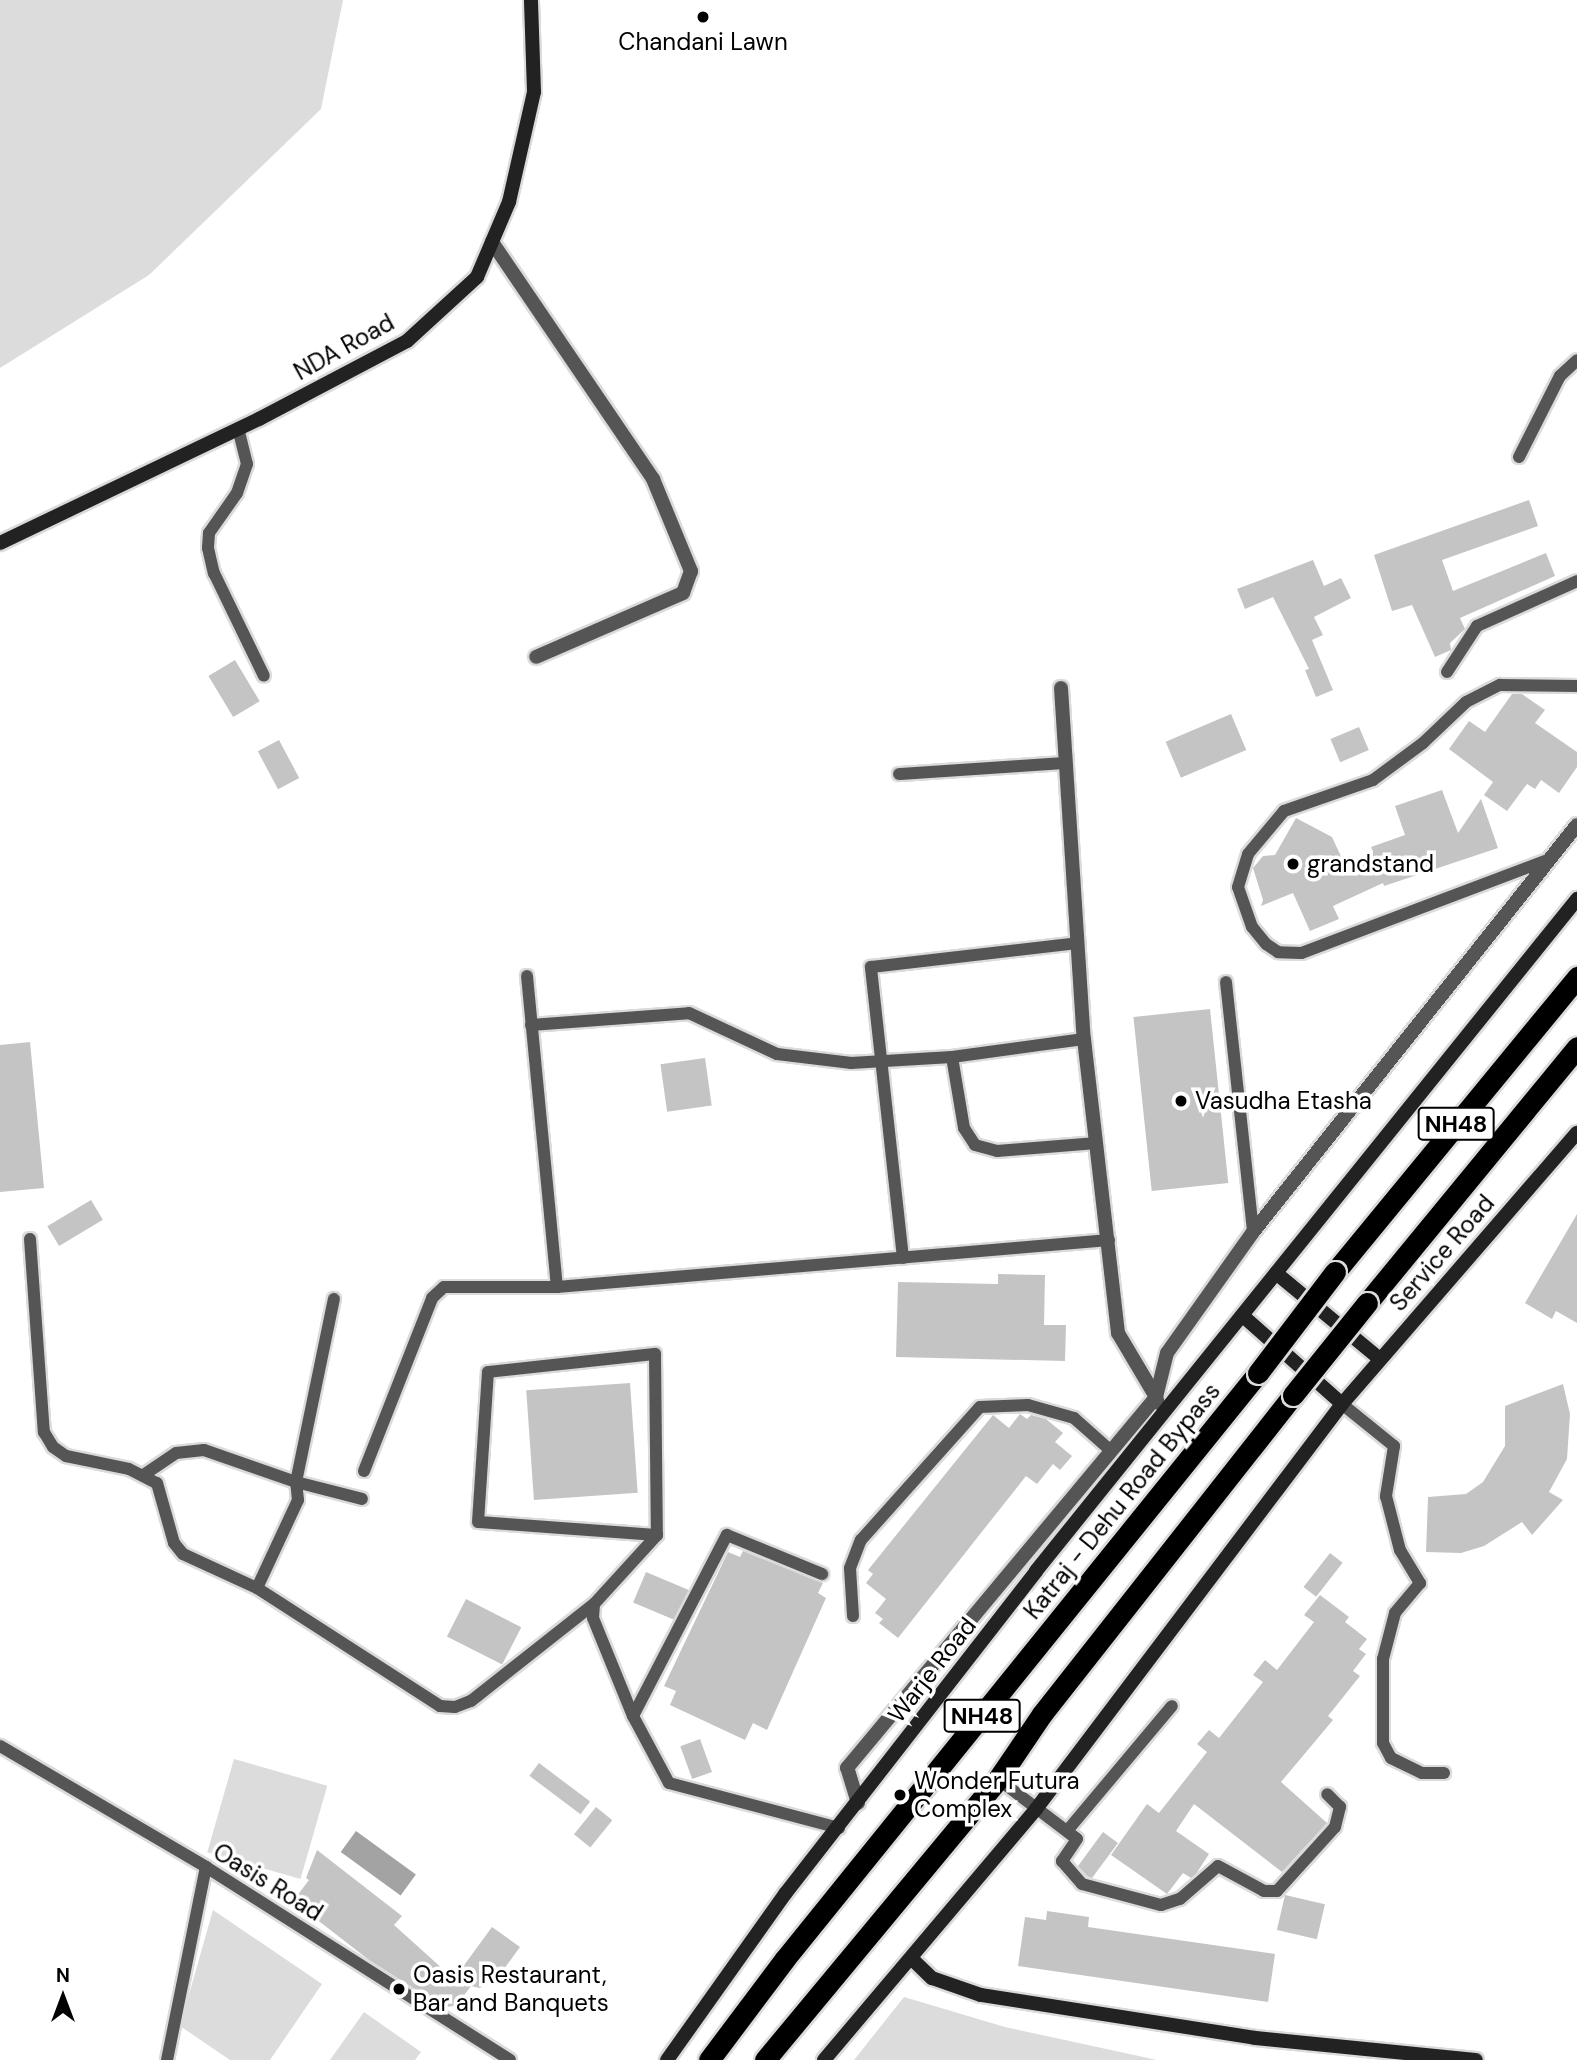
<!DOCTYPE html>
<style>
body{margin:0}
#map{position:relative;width:1577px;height:2060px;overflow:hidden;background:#fff;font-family:"DM Sans",sans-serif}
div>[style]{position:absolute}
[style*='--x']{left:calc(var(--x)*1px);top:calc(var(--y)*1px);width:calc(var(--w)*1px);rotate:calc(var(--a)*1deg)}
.green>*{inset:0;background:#dcdcdc;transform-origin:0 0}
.water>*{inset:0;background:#a3a3a3;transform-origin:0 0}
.building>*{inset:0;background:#c4c4c4;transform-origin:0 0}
.roads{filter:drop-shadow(2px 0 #dbdbdb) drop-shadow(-2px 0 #dbdbdb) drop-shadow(0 2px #dbdbdb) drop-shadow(0 -2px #dbdbdb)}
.lane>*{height:12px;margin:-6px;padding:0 6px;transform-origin:6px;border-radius:6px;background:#555}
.street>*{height:14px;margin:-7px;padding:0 7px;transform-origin:7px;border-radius:7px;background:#555}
.secondary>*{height:14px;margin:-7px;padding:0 7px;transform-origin:7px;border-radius:7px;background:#222}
.highway>*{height:21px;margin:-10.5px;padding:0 10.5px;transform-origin:10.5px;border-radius:10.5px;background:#000}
.bridges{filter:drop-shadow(2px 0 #dbdbdb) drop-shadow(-2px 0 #dbdbdb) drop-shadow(0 2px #dbdbdb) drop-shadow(0 -2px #dbdbdb)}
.highway-bridge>*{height:21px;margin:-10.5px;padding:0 10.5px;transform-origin:10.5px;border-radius:10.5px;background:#000}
.dots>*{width:19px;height:19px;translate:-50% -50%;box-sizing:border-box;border:4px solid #fff;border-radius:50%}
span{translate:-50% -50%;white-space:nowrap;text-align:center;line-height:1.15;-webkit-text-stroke:7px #fff;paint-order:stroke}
.shield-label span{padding:2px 5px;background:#fff;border:2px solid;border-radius:5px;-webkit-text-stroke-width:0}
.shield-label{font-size:23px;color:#000;font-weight:700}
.poi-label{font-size:24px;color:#000}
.left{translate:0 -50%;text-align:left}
.street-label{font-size:24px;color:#000}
.north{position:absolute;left:28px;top:1962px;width:70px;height:70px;-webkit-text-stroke:5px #fff;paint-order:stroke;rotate:0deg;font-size:19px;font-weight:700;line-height:28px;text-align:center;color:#000}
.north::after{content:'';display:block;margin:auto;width:24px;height:32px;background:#000;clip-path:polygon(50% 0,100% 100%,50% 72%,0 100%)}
</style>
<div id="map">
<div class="green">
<i style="clip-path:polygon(0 0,343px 0,321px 109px,149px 275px,0 368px)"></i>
<i style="left:234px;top:1759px;width:97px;height:97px;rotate:16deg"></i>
<i style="clip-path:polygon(213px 1910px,322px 1984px,270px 2060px,230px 2060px,180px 2026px)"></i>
<i style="clip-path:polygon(904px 1997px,1005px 2027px,1157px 2060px,854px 2060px)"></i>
<i style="clip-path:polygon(364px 2012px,421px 2052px,415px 2060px,330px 2060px)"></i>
</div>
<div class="water">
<i style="left:356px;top:1831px;width:74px;height:26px;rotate:36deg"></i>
</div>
<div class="building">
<i style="clip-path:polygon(1529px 500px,1538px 526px,1442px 560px,1453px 591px,1546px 553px,1555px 576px,1460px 618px,1465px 629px,1450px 643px,1451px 650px,1435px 657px,1412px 605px,1392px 611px,1374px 555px)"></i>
<i style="clip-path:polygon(1313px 560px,1324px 586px,1341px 578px,1351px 598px,1314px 617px,1323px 635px,1312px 640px,1333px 690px,1316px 697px,1305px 670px,1309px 669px,1273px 597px,1245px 609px,1237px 589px)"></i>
<i style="left:235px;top:660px;width:48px;height:31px;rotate:59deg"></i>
<i style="clip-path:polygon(1512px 694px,1522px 694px,1545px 710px,1535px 723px,1577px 752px,1577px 767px,1559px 793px,1541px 780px,1535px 789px,1527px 784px,1507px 811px,1484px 795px,1493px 782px,1449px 749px,1469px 721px,1485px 732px)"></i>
<i style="left:1231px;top:714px;width:39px;height:71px;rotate:67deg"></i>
<i style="left:1359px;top:727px;width:25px;height:31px;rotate:67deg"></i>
<i style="left:279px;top:740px;width:43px;height:24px;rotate:62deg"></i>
<i style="clip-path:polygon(1442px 790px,1458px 833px,1481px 799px,1498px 848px,1384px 886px,1383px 883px,1333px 906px,1339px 919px,1310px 931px,1293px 893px,1261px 906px,1263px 900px,1253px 868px,1263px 856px,1275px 855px,1296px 818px,1332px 837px,1345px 865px,1373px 852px,1371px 847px,1405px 835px,1395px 806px)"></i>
<i style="left:1210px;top:1009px;width:175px;height:77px;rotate:84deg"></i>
<i style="clip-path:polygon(30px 1042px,44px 1188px,0 1192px,0 1045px)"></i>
<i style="left:705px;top:1058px;width:48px;height:45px;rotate:82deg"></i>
<i style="left:91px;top:1200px;width:23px;height:51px;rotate:59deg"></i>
<i style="clip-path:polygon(1577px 1214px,1577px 1323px,1556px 1311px,1552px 1319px,1525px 1303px)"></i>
<i style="clip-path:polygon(998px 1274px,1045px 1275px,1044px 1325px,1066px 1325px,1065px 1361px,896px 1357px,898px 1282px,998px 1284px)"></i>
<i style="left:630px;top:1383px;width:110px;height:104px;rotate:86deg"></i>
<i style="clip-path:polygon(1563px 1384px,1570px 1414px,1567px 1459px,1549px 1492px,1563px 1500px,1532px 1535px,1522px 1522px,1484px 1546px,1461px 1553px,1426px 1552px,1428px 1497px,1466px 1494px,1483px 1482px,1505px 1446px,1505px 1406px)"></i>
<i style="clip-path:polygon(1020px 1414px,1027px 1419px,1031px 1415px,1046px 1419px,1063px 1433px,1055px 1442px,1072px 1456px,1060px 1470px,1053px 1464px,1037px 1484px,1026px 1476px,898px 1638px,879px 1623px,883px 1619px,875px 1613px,886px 1599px,866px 1583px,873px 1574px,868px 1570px,993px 1415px,1009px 1428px)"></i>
<i style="clip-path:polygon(743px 1551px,823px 1583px,818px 1593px,826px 1598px,767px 1730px,753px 1723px,745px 1740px,670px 1705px,676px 1691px,664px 1686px,728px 1552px,740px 1557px)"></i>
<i style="left:1330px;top:1553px;width:16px;height:43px;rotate:38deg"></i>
<i style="left:646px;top:1572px;width:47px;height:33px;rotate:23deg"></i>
<i style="clip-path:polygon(1320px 1595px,1349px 1617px,1345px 1622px,1367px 1639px,1359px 1649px,1366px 1654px,1353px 1671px,1360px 1676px,1328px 1716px,1333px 1720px,1281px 1782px,1327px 1823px,1282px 1872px,1194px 1804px,1176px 1831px,1209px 1854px,1196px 1874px,1191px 1878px,1183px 1873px,1167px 1894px,1111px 1855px,1147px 1804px,1159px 1813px,1207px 1752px,1197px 1744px,1209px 1730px,1219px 1738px,1263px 1682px,1253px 1675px,1265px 1660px,1277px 1670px,1314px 1622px,1304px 1615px)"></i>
<i style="left:466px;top:1599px;width:62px;height:42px;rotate:27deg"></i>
<i style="left:700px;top:1739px;width:35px;height:21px;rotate:70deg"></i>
<i style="left:539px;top:1763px;width:64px;height:16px;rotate:37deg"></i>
<i style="left:596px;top:1807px;width:21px;height:35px;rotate:39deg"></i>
<i style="clip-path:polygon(1103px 1832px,1118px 1843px,1092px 1878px,1087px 1876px,1078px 1866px)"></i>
<i style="clip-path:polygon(317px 1850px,402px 1916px,394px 1925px,454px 1979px,492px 1927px,520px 1947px,504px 1969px,480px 1988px,471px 1986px,456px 2006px,443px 2007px,369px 1960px,293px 1901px,309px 1880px,306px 1878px)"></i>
<i style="left:1285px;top:1895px;width:41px;height:36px;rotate:13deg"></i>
<i style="clip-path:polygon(1047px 1911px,1089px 1917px,1088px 1927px,1275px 1954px,1268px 2002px,1018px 1966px,1025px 1917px,1046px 1920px)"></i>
</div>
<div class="roads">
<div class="lane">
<i style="--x:238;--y:428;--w:37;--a:76"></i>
<i style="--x:247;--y:464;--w:31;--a:109"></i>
<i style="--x:237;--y:493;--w:49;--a:125"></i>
<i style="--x:209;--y:533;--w:15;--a:94"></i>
<i style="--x:208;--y:548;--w:26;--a:77"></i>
<i style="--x:214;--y:573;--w:114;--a:64.1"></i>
<i style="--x:1519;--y:457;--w:91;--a:-63.2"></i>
<i style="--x:1560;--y:376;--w:23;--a:-43"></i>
<i style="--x:1447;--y:672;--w:55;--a:-56.9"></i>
<i style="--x:1477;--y:626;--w:110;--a:-24.2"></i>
<i style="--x:899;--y:774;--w:167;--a:-3.8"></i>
<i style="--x:1550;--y:859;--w:266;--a:159.3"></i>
<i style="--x:1301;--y:953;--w:23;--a:-178"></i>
<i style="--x:1278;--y:952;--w:14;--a:-146"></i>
<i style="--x:1266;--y:944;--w:22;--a:-129"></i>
<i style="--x:1252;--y:927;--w:42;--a:-109.3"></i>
<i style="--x:1238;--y:887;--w:34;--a:-73"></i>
<i style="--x:1248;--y:854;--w:56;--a:-50.1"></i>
<i style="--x:1284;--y:811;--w:94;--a:-19.2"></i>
<i style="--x:1373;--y:780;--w:62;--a:-36.5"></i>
<i style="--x:1423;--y:743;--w:59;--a:-43.6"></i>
<i style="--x:1466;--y:702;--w:38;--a:-27"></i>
<i style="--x:1500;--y:685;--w:77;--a:0.7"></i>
<i style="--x:527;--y:976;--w:312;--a:84.5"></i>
<i style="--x:1226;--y:982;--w:251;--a:83.8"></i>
<i style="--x:531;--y:1025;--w:158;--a:-4.3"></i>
<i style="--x:689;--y:1013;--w:97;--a:25"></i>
<i style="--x:777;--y:1054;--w:75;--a:6.9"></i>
<i style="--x:851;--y:1063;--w:101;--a:-3.4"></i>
<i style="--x:952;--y:1057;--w:133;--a:-7.8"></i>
<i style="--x:952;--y:1057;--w:72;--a:80.4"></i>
<i style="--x:964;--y:1128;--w:20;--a:57"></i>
<i style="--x:975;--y:1145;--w:23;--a:15"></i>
<i style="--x:997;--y:1151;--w:100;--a:-4.6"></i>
<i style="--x:30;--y:1239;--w:194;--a:85.9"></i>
<i style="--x:44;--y:1432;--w:17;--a:59"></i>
<i style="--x:53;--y:1447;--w:16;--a:35"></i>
<i style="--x:66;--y:1456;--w:64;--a:11.7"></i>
<i style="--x:129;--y:1469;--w:31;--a:27"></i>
<i style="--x:157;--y:1483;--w:62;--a:74.2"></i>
<i style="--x:174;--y:1543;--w:14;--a:51"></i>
<i style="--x:183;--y:1554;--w:81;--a:24.7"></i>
<i style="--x:257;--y:1588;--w:218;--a:32.8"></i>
<i style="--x:440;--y:1706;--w:15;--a:4"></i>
<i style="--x:455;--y:1707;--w:17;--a:-21"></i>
<i style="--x:471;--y:1701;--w:157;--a:-38.3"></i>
<i style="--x:903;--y:1258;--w:293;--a:-96.3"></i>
<i style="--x:871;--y:967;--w:208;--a:-6.6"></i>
<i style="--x:1342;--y:1404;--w:67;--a:38.9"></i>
<i style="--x:1394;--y:1446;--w:51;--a:99.1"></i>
<i style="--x:1386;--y:1496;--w:56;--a:75.5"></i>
<i style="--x:1400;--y:1550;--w:39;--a:59"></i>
<i style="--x:1420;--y:1583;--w:39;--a:130"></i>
<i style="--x:1395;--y:1613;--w:48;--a:104.6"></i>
<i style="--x:1383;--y:1659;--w:84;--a:90"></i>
<i style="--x:1383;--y:1743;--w:17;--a:62"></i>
<i style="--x:1391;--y:1758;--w:34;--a:26"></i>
<i style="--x:1422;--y:1773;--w:22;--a:0"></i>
<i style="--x:364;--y:1471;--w:186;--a:-68.5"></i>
<i style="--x:432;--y:1298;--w:16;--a:-43"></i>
<i style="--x:444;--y:1287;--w:113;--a:0"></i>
<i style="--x:557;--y:1287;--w:554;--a:-4.87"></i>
<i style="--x:145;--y:1474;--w:37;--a:-34"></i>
<i style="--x:176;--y:1453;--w:28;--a:-6"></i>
<i style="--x:204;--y:1450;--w:97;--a:19.2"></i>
<i style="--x:296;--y:1482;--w:68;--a:14.4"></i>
<i style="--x:657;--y:1535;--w:179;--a:-175.8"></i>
<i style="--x:478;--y:1522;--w:150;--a:-86.2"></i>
<i style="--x:488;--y:1372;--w:168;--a:-6.2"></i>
<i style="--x:655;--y:1354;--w:181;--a:89.4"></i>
<i style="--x:657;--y:1535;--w:93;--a:132.4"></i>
<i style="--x:594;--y:1604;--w:14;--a:94"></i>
<i style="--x:593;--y:1618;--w:106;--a:67.8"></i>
<i style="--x:633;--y:1716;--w:76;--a:61.8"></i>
<i style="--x:669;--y:1783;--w:176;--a:14.8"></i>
<i style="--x:257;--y:1588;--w:97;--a:-65"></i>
<i style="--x:298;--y:1500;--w:18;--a:-96"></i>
<i style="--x:296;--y:1482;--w:187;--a:-78.3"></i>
<i style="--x:853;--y:1616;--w:48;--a:-93.6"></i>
<i style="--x:850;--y:1568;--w:30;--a:-69"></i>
<i style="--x:861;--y:1540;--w:178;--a:-48.2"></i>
<i style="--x:980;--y:1407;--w:48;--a:-2.4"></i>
<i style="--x:1028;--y:1405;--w:48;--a:15.8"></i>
<i style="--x:1074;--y:1418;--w:48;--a:41.6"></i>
<i style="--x:633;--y:1716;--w:204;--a:-62.6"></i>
<i style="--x:727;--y:1535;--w:103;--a:22.3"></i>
<i style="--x:0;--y:1746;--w:239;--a:30.4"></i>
<i style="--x:206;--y:1867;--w:360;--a:32.4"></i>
<i style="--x:998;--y:1779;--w:99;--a:37.2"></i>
<i style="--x:1077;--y:1839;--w:27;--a:124"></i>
<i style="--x:1062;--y:1861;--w:30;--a:49"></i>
<i style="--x:1082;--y:1884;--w:82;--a:14.9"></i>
<i style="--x:1161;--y:1905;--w:20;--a:-18"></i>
<i style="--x:1180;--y:1899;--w:50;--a:-41"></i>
<i style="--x:1218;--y:1866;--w:52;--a:28.5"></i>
<i style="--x:1264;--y:1891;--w:13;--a:0"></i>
<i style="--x:1277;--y:1891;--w:86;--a:-47.8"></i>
<i style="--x:1335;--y:1827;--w:21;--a:-76"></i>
<i style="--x:1340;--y:1807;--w:18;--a:-135"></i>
<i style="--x:1067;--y:1831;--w:163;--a:-50"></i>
<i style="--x:167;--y:2060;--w:197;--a:-78.6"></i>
</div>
<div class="street">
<i style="--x:492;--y:242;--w:287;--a:55.8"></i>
<i style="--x:653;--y:479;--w:100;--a:67.6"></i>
<i style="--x:691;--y:571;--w:23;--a:110"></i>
<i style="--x:683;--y:593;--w:160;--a:156.5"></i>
<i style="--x:1061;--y:688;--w:352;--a:86.3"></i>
<i style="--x:1084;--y:1039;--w:296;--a:83.4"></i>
<i style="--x:1118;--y:1333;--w:74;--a:59.3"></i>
<i style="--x:1156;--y:1397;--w:45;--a:-76"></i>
<i style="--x:1167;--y:1353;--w:148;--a:-54.6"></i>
<i style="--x:1253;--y:1232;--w:520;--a:-51.48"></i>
<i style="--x:858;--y:1803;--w:37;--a:-107"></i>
<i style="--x:847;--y:1768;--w:483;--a:-50.2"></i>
<i style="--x:1156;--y:1397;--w:6;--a:72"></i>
</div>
<div class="secondary">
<i style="--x:0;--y:543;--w:287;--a:-25.6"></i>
<i style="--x:259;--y:419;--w:167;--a:-27.8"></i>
<i style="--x:407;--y:341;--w:95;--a:-42.4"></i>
<i style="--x:477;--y:277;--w:82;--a:-66.9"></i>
<i style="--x:509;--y:202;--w:113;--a:-77.2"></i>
<i style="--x:534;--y:92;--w:92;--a:-91.9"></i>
<i style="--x:1276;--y:1273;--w:135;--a:39.6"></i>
<i style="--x:1243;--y:1316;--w:132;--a:41.6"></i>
<i style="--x:911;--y:1958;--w:29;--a:44"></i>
<i style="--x:932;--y:1978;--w:52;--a:19.1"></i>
<i style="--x:981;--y:1995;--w:277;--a:8.9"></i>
<i style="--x:1255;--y:2038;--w:222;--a:5.7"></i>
<i style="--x:667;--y:2060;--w:204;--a:-54.6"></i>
<i style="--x:785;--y:1894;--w:409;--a:-52.1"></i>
<i style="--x:1036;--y:1571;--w:863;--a:-51.16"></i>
<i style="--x:824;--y:2060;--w:329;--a:-49.8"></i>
<i style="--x:1036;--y:1809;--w:508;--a:-52.93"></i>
<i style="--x:1342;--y:1404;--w:359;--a:-49.1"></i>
</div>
<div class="highway">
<i style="--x:1335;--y:1272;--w:382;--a:-50.6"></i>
<i style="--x:1367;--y:1303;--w:331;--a:-50.6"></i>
<i style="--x:709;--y:2060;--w:125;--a:-53.1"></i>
<i style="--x:784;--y:1960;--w:754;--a:-51.08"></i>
<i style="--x:765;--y:2060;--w:365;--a:-50.3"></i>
<i style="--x:998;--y:1779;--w:78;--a:-55.9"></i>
<i style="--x:1042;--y:1714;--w:406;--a:-51.8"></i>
</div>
</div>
<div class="bridges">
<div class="highway-bridge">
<i style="--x:1258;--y:1373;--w:127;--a:-52.7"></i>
<i style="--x:1293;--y:1395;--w:118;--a:-51.2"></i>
</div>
</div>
<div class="dots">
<i style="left:703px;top:17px;background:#000"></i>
<i style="left:1293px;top:864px;background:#000"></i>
<i style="left:1181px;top:1101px;background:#000"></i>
<i style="left:900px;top:1795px;background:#000"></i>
<i style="left:399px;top:1989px;background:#000"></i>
</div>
<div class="shield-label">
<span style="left:1456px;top:1124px">NH48</span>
<span style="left:982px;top:1716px">NH48</span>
</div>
<div class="poi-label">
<span style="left:703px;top:42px">Chandani Lawn</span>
<span class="left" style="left:1307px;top:864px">grandstand</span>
<span class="left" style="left:1195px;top:1101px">Vasudha Etasha</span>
<span class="left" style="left:914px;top:1795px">Wonder Futura<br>Complex</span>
<span class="left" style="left:413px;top:1989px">Oasis Restaurant,<br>Bar and Banquets</span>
</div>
<div class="street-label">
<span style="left:344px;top:347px;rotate:-29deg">NDA Road</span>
<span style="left:1442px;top:1253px;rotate:-49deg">Service Road</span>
<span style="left:1122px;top:1501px;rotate:-51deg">Katraj - Dehu Road Bypass</span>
<span style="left:932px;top:1670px;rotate:-52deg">Warje Road</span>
<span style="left:268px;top:1882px;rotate:32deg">Oasis Road</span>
</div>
<div class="north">N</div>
</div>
